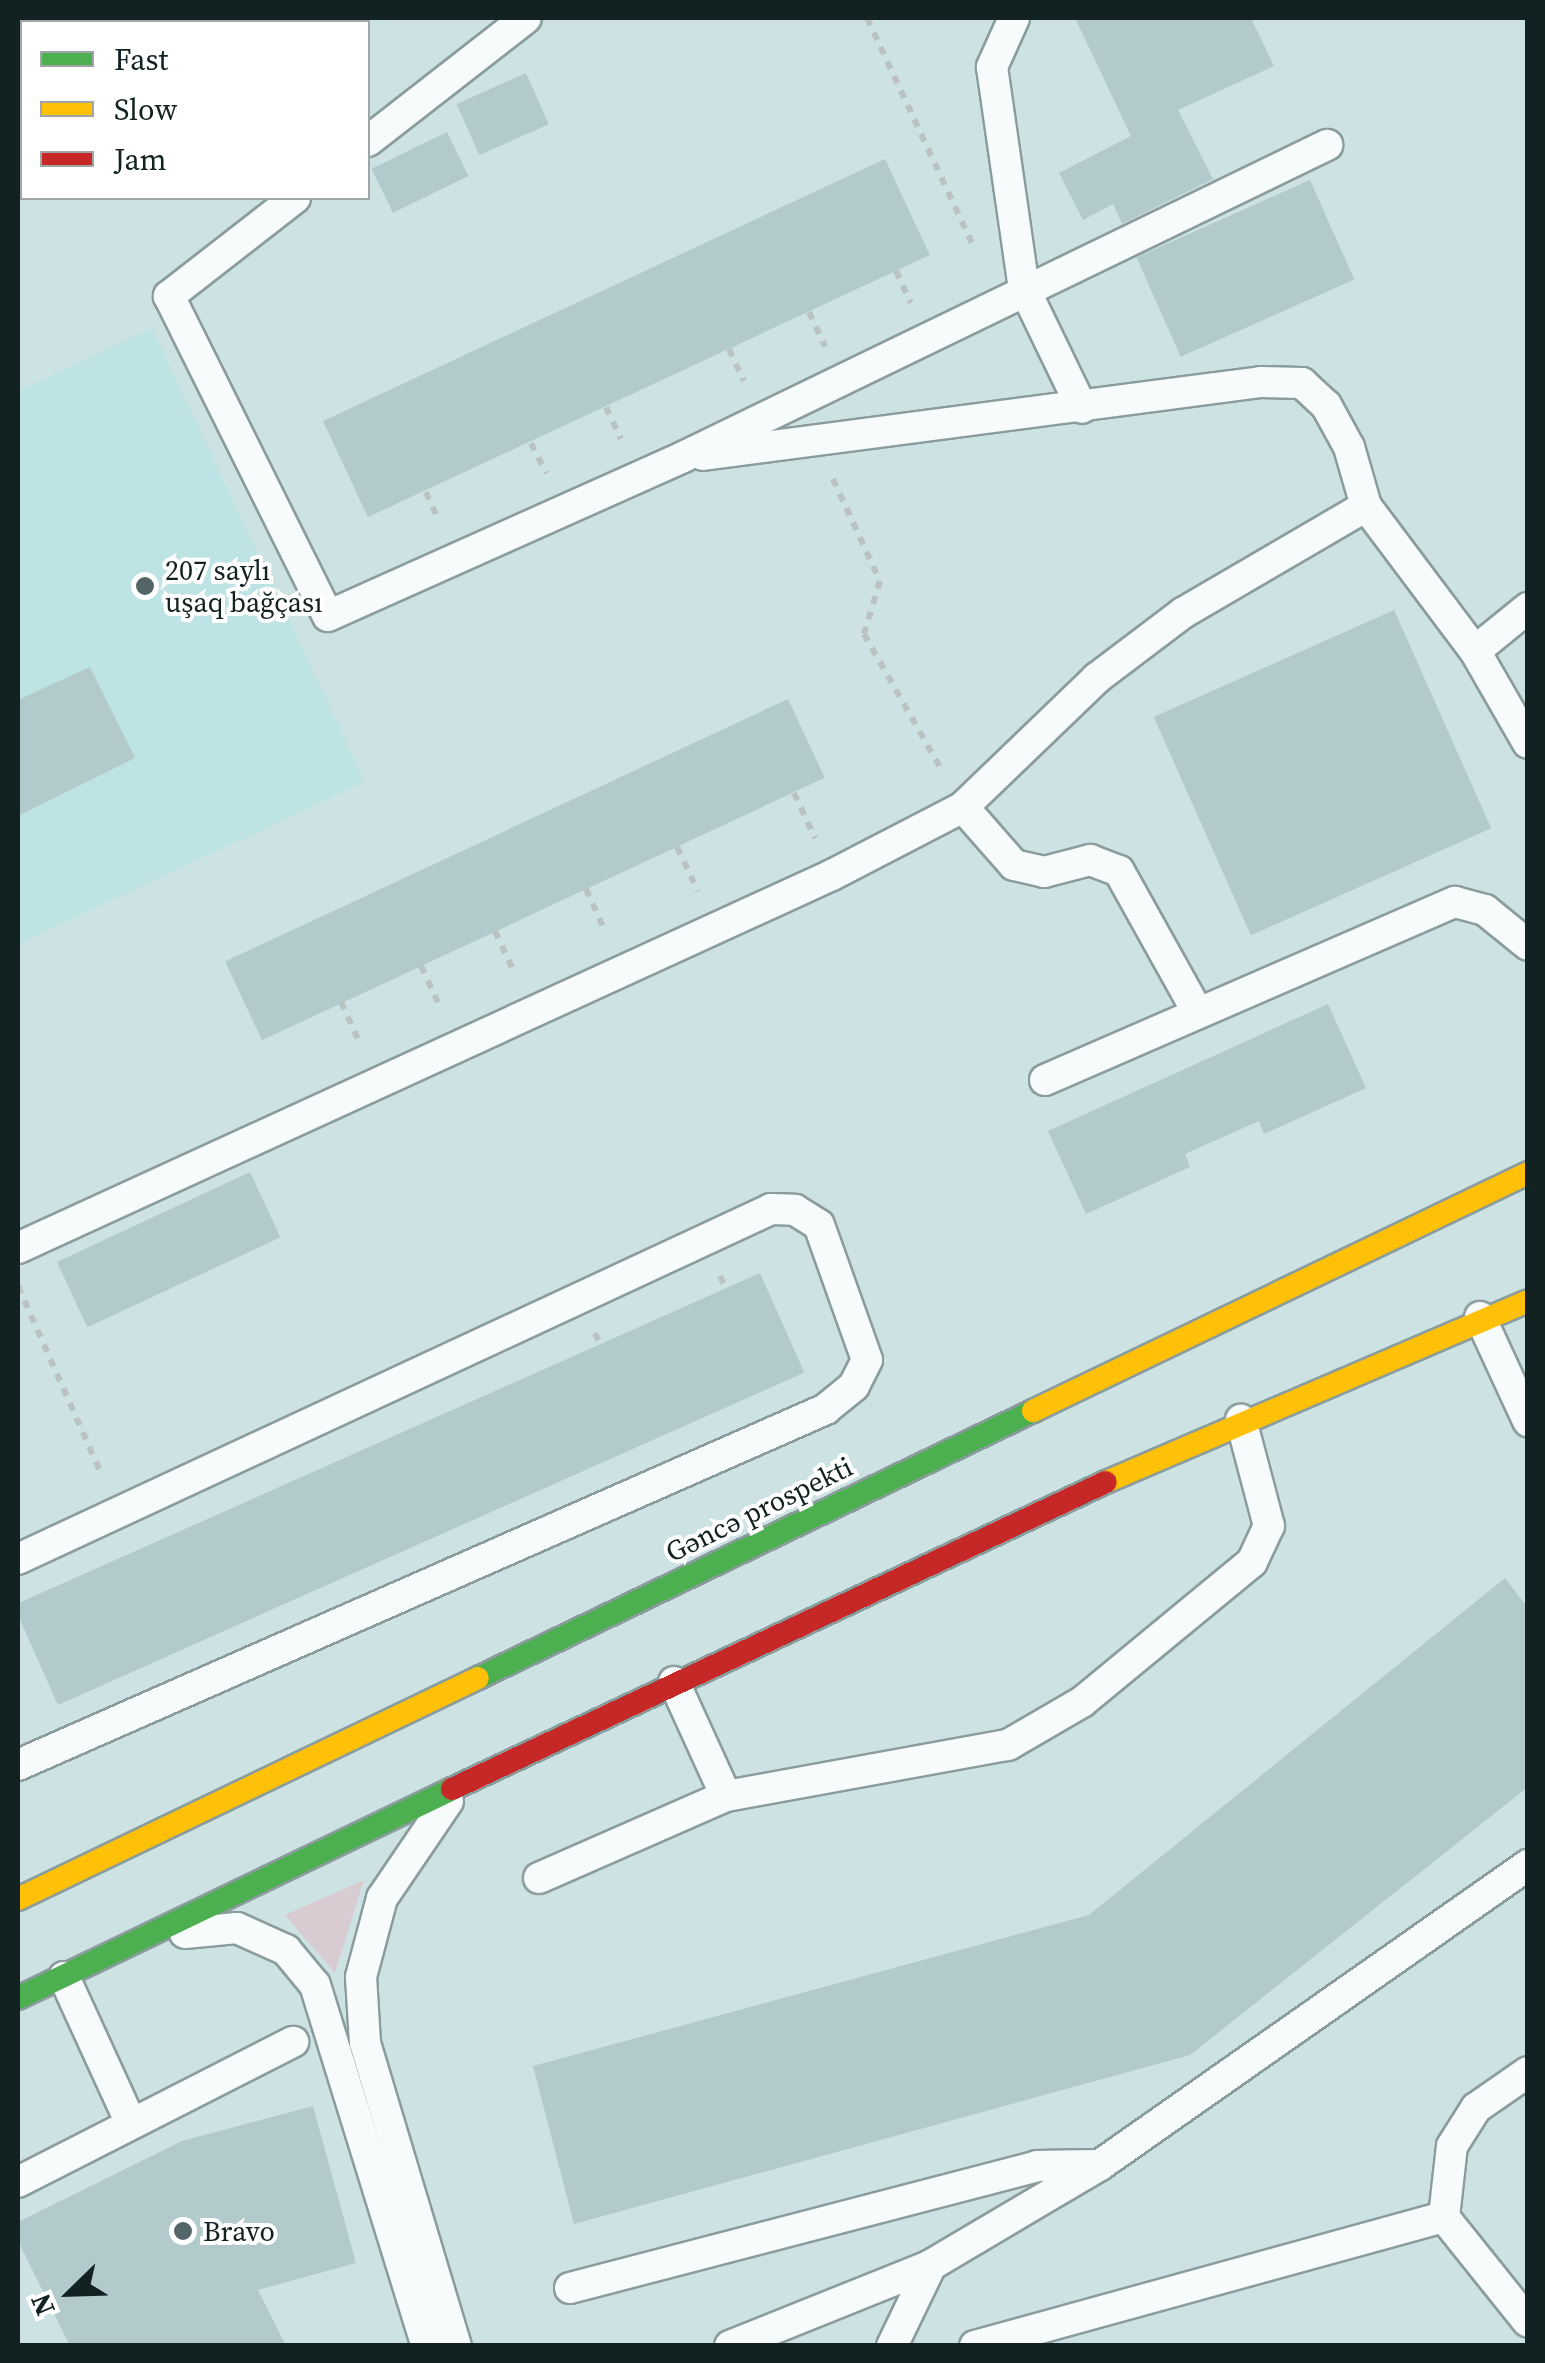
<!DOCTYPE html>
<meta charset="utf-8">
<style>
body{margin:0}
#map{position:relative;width:1545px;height:2363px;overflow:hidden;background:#cce2e3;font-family:"Source Serif 4",serif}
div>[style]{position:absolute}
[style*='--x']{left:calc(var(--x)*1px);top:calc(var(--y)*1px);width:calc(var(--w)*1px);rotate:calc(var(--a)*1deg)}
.built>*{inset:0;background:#bde3e4}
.green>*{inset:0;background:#d8ccd2}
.building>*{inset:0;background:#b2cacb;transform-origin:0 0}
.path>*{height:6px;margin-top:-3px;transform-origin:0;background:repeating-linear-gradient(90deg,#bac2c2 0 8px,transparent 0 16px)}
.roads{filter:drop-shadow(2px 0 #8b9c9d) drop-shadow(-2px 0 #8b9c9d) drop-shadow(0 2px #8b9c9d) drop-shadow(0 -2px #8b9c9d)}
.lane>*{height:30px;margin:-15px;padding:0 15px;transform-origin:15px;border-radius:15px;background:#f7fbfb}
.fast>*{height:22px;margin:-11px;padding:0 11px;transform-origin:11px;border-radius:11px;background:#4caf50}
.slow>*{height:22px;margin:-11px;padding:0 11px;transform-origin:11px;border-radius:11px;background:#ffc107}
.jam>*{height:22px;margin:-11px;padding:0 11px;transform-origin:11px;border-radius:11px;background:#c62828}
.dots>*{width:28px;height:28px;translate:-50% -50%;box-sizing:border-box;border:5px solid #fff;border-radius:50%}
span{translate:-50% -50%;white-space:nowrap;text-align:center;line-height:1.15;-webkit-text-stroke:8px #fff;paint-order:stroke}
.poi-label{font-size:28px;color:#122122}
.left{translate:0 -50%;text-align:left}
.street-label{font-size:28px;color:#122122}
.frame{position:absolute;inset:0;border:20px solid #122122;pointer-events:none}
.legend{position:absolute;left:20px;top:20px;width:350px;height:180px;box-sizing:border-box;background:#fff;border:2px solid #a0a6a7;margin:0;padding:12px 18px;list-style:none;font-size:30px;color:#122122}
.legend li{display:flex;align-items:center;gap:20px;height:50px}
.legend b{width:50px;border:2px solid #a0a6a7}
.north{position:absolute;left:20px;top:2243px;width:100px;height:100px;-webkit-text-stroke:8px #fff;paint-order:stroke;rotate:247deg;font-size:28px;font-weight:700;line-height:40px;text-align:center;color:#122122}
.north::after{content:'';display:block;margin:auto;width:35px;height:45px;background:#122122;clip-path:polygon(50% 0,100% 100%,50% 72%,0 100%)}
</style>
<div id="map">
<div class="built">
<i style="clip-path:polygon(152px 328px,365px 782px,18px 944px,18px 391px)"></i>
</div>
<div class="green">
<i style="clip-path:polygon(364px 1880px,335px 1973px,285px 1915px)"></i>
</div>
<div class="building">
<i style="clip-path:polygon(1075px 18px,1251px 18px,1274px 66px,1178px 110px,1213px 179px,1122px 224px,1113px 204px,1083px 220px,1059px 173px,1131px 136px)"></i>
<i style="left:526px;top:73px;width:56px;height:76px;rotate:66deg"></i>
<i style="left:447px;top:132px;width:49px;height:84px;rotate:64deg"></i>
<i style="left:885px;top:159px;width:106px;height:620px;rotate:65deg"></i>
<i style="left:1310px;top:180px;width:109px;height:190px;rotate:66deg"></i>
<i style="left:1394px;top:610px;width:239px;height:263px;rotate:66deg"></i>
<i style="clip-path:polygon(90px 667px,135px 758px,18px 816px,18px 700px)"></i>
<i style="left:788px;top:699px;width:87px;height:621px;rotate:65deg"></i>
<i style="clip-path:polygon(1328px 1004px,1366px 1088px,1264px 1134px,1259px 1121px,1185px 1154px,1190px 1167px,1086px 1214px,1048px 1131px)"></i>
<i style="left:250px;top:1172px;width:72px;height:213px;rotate:65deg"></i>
<i style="left:760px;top:1273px;width:109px;height:817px;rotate:66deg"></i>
<i style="clip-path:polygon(1505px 1578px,1528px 1608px,1528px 1787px,1190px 2055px,574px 2224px,533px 2066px,1089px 1915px)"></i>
<i style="clip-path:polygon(313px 2106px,356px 2263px,258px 2290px,286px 2346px,70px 2346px,18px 2241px,18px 2222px,182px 2141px)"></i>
</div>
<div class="path">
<i style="--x:167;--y:18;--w:4;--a:63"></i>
<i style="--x:867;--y:18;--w:251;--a:65"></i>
<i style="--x:896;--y:271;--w:35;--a:65"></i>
<i style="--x:809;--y:312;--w:38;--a:65"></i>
<i style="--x:729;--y:349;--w:35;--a:65"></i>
<i style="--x:606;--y:407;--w:35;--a:65"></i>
<i style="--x:531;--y:443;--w:34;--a:63"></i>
<i style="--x:833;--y:479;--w:112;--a:65.3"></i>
<i style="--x:880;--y:581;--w:55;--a:106.8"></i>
<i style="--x:864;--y:634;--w:158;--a:60.3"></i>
<i style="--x:426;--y:492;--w:32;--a:66"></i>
<i style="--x:794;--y:793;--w:50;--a:65"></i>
<i style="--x:677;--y:847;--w:49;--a:64.5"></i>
<i style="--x:586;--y:889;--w:48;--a:65.6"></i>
<i style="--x:495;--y:931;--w:47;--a:65.1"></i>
<i style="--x:421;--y:966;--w:47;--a:65.1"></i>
<i style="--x:341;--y:1002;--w:48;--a:65.6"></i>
<i style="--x:720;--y:1276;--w:14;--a:65"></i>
<i style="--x:18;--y:1286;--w:208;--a:66.1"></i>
<i style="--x:595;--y:1333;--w:14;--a:65"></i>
</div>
<div class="roads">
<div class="lane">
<i style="--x:1014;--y:18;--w:54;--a:114.2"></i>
<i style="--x:992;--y:67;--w:223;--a:81.8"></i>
<i style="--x:1024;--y:288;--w:133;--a:64.2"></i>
<i style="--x:238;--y:22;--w:12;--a:-20"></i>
<i style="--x:18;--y:126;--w:4;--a:-27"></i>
<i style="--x:368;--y:141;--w:200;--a:-37.9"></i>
<i style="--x:295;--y:198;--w:160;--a:142.1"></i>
<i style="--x:169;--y:296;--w:357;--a:63.6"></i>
<i style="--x:328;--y:616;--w:389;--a:-24.1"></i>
<i style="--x:683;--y:457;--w:716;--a:-25.85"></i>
<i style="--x:703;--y:455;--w:563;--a:-7.45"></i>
<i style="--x:1261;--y:382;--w:41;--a:1.4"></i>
<i style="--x:1302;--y:383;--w:33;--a:43"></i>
<i style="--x:1326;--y:405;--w:48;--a:61.3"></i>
<i style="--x:1349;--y:447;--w:61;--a:73.9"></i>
<i style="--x:1366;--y:506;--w:181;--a:53.1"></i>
<i style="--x:1475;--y:651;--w:106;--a:60.1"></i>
<i style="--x:1475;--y:651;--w:68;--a:-39.1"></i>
<i style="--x:963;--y:807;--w:77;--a:48.7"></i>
<i style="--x:1014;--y:865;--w:31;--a:13"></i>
<i style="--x:1044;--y:872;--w:48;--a:-14.6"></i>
<i style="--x:1090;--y:860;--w:31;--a:21"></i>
<i style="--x:1119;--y:871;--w:162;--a:60.9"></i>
<i style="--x:1045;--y:1080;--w:447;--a:-23.5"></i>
<i style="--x:1455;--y:902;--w:31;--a:15"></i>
<i style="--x:1485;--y:910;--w:55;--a:39.1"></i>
<i style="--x:18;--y:1248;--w:895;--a:-24.62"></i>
<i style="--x:832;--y:875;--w:148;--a:-27.4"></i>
<i style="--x:963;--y:807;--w:186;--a:-43.9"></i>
<i style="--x:1097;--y:678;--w:108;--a:-37.1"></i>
<i style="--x:1183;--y:613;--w:212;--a:-30.3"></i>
<i style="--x:1480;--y:1317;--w:115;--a:65.2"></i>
<i style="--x:18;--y:1559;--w:830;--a:-24.93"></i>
<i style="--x:771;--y:1209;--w:24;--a:2"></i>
<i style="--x:795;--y:1210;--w:28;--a:32"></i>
<i style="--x:819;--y:1225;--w:143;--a:70.4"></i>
<i style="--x:867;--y:1360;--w:29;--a:117"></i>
<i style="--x:854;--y:1386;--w:36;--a:141"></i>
<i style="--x:826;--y:1409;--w:883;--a:156.22"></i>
<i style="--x:674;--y:1682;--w:125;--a:65.5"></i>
<i style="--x:726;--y:1796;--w:287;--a:-10.3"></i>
<i style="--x:1008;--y:1745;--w:86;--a:-30.2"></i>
<i style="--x:1082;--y:1702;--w:220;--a:-39.5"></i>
<i style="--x:1252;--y:1562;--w:40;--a:-65"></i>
<i style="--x:1269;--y:1526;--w:110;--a:-104.8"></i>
<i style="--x:448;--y:1801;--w:117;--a:124.2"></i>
<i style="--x:382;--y:1898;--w:82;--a:104.9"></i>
<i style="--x:361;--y:1977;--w:66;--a:86.5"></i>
<i style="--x:365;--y:2043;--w:316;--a:73.3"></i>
<i style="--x:539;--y:1878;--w:204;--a:-23.7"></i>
<i style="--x:185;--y:1933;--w:52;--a:-5.5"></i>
<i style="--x:237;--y:1928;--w:54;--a:24.2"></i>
<i style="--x:286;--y:1950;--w:45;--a:50.4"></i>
<i style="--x:315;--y:1985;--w:378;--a:72.8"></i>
<i style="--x:64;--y:1977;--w:158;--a:65.4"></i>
<i style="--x:18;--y:2182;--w:309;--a:-27"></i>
<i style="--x:1444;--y:2217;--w:134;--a:51.3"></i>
<i style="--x:570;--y:2288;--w:483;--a:-14.6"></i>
<i style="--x:1037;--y:2166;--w:63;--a:-0.9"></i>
<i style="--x:730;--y:2346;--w:217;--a:-21.9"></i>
<i style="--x:931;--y:2265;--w:196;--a:-30.6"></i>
<i style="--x:1100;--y:2165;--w:523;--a:-35.03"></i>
<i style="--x:892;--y:2346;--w:90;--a:-64.3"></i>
<i style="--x:975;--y:2346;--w:486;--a:-15.4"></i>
<i style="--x:1444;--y:2217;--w:71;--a:-83.6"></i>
<i style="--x:1452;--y:2146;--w:45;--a:-57.7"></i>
<i style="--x:1476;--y:2108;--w:63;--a:-34.7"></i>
</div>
<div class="fast">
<i style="--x:478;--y:1678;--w:616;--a:-25.69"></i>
<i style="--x:18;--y:1998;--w:482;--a:-25.7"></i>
</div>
<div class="slow">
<i style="--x:1033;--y:1411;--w:549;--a:-25.68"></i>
<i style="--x:1106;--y:1482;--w:459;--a:-23.2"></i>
<i style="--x:18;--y:1899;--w:510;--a:-25.66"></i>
</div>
<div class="jam">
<i style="--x:452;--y:1789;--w:722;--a:-25.15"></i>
</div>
</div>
<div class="dots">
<i style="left:145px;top:586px;background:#536566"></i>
<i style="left:183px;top:2231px;background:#536566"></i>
</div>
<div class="poi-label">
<span class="left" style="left:165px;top:586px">207 saylı<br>uşaq bağçası</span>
<span class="left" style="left:203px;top:2231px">Bravo</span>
</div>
<div class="street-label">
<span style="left:759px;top:1509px;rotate:-26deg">Gəncə prospekti</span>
</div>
<div class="frame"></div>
<ul class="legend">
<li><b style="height:12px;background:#4caf50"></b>Fast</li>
<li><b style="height:12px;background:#ffc107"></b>Slow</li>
<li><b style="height:12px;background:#c62828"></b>Jam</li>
</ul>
<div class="north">N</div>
</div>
